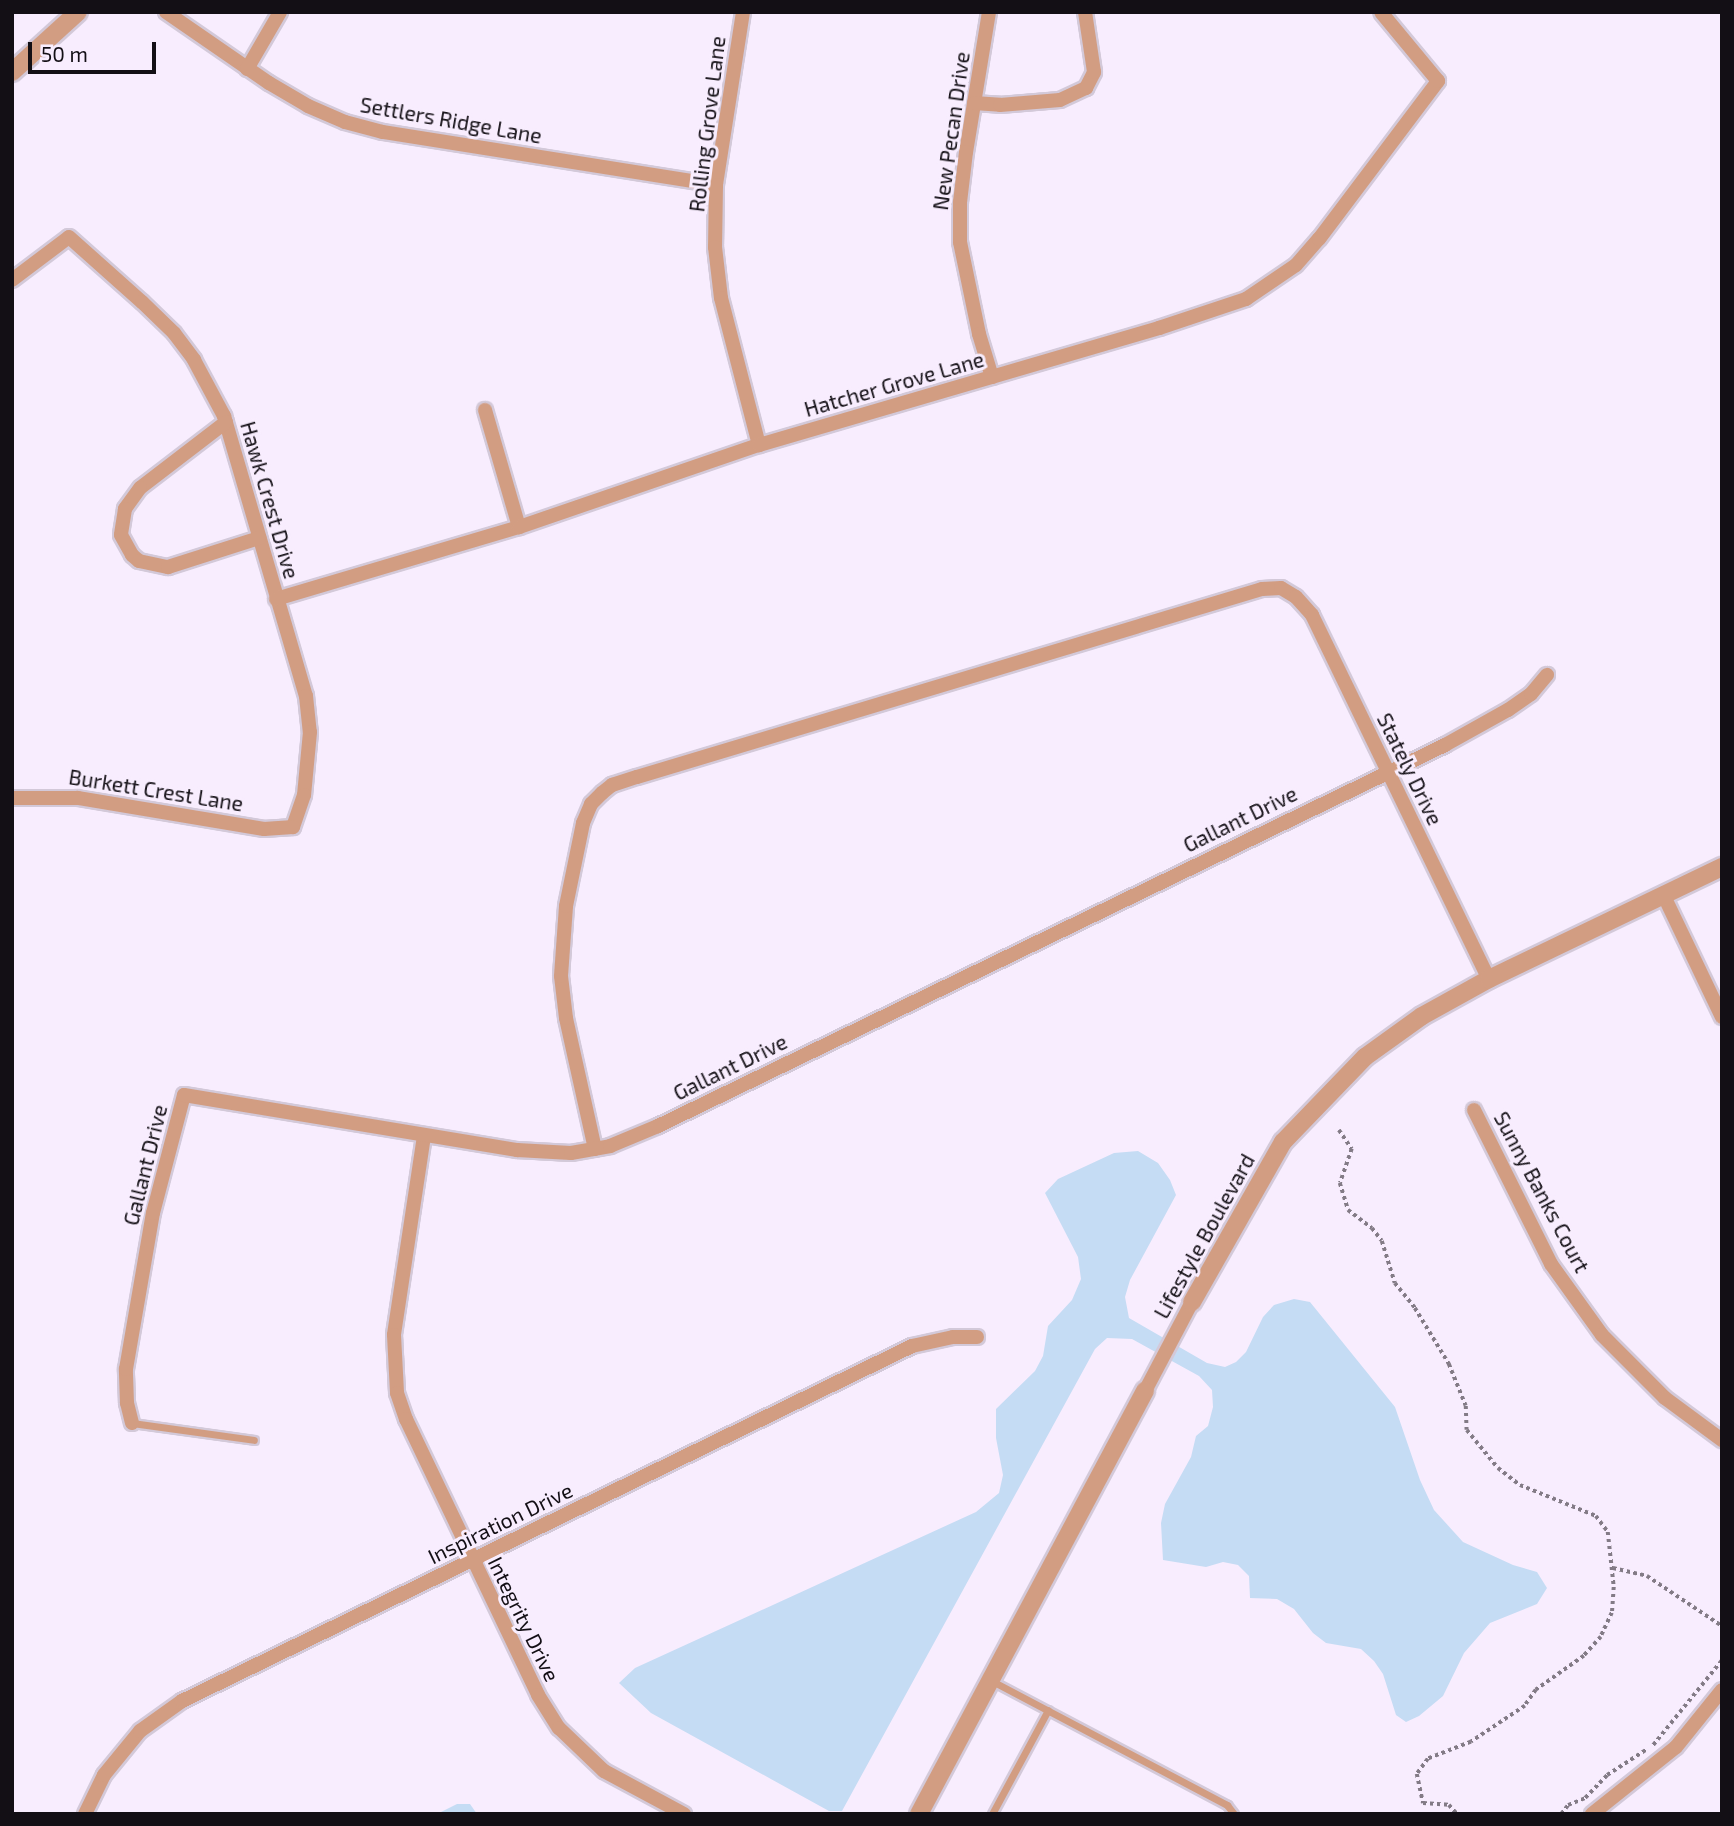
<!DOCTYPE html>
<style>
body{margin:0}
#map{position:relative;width:1734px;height:1826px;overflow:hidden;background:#f8edfe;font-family:"Exo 2",sans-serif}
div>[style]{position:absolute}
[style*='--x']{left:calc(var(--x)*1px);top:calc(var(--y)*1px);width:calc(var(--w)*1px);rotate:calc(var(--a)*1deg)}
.water>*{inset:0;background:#c5dcf4}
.path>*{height:3.5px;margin-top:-1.75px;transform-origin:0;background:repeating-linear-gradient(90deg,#837b86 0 3.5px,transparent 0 7px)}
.roads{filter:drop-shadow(2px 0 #d3c9d9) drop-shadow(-2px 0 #d3c9d9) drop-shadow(0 2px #d3c9d9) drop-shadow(0 -2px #d3c9d9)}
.service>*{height:7px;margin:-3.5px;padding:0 3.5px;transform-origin:3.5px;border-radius:3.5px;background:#d29d82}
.minor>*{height:14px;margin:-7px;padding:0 7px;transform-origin:7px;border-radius:7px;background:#d29d82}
.tertiary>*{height:18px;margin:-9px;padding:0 9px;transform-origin:9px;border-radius:9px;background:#d29d82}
span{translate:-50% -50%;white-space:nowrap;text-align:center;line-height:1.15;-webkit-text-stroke:6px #f8edfe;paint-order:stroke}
.street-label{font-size:21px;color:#130f15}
.frame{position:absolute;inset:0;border:14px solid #130f15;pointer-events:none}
.scale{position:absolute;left:28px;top:42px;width:128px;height:32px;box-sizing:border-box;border:4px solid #130f15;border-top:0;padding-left:9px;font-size:21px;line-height:24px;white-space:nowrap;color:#130f15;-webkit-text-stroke:5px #f8edfe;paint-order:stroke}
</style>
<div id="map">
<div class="water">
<i style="clip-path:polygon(1138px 1151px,1158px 1163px,1170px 1180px,1176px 1195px,1130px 1280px,1125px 1297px,1129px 1318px,1207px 1363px,1225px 1367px,1236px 1362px,1246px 1352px,1263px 1317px,1274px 1305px,1294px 1299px,1310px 1302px,1395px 1407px,1420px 1480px,1434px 1510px,1463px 1542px,1513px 1565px,1537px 1572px,1547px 1588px,1537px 1604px,1490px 1623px,1464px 1653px,1443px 1696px,1419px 1716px,1406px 1722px,1396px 1715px,1383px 1674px,1374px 1661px,1361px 1649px,1326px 1643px,1313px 1633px,1294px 1609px,1277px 1599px,1250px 1598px,1249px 1576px,1238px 1565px,1223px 1562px,1206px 1567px,1163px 1560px,1161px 1523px,1165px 1504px,1191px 1457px,1196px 1436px,1208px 1426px,1213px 1407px,1212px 1390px,1199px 1376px,1132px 1339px,1107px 1338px,1095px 1349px,842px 1811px,829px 1811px,651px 1713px,619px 1683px,635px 1668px,976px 1512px,999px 1493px,1003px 1475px,996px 1438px,996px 1409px,1035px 1371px,1043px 1356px,1048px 1326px,1072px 1300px,1081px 1279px,1078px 1257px,1045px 1193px,1058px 1179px,1114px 1153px)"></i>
<i style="clip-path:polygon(457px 1804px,470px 1804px,477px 1814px,437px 1814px)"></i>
</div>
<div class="path">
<i style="--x:1339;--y:1130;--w:23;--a:56"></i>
<i style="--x:1352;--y:1149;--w:36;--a:109"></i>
<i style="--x:1340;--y:1183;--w:28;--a:73"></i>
<i style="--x:1348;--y:1210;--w:30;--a:37"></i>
<i style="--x:1372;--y:1228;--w:16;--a:52"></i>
<i style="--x:1382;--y:1241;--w:44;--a:72.8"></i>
<i style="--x:1395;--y:1283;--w:32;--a:51"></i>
<i style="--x:1415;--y:1308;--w:66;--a:58.7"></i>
<i style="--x:1449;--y:1364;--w:45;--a:68"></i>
<i style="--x:1466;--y:1406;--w:24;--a:88"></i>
<i style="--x:1467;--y:1430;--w:49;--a:50.8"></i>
<i style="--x:1498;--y:1468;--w:28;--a:38"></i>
<i style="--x:1520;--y:1485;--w:82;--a:22.2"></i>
<i style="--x:1596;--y:1516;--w:20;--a:53"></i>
<i style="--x:1608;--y:1532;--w:55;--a:83.8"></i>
<i style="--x:1614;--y:1587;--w:26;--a:94"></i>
<i style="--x:1612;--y:1613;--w:26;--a:115"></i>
<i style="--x:1601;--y:1637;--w:25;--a:132"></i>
<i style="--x:1584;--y:1656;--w:59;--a:144.7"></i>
<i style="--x:1536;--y:1690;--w:19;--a:125"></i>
<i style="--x:1525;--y:1706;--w:65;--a:146.3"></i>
<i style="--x:1471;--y:1742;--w:46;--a:158.4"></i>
<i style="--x:1428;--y:1759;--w:19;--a:126"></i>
<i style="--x:1417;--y:1774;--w:30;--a:78"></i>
<i style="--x:1423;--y:1803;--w:26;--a:4"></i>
<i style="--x:1449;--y:1805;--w:12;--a:48"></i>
<i style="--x:1613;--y:1568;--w:35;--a:13"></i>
<i style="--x:1647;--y:1576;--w:90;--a:33.7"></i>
<i style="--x:1653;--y:1745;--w:109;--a:-50.9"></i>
<i style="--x:1561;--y:1814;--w:11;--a:-52"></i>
<i style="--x:1568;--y:1805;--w:18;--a:-22"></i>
<i style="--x:1585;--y:1798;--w:32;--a:-46"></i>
<i style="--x:1607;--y:1775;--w:48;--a:-33"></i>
</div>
<div class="roads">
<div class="service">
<i style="--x:132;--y:1423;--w:123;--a:7.9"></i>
<i style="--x:992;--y:1681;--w:266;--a:27.8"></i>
<i style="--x:1227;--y:1805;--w:11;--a:52"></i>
<i style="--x:992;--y:1814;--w:118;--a:-61.7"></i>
</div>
<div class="minor">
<i style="--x:166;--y:12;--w:125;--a:34.6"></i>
<i style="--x:269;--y:83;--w:45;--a:30.5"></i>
<i style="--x:308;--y:106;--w:40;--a:23.4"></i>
<i style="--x:345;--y:122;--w:39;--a:15"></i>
<i style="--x:383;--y:132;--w:337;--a:9"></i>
<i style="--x:743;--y:12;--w:175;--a:98.9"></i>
<i style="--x:716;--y:185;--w:62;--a:90.9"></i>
<i style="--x:715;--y:247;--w:51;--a:83.3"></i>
<i style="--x:721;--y:298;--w:152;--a:75.5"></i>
<i style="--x:989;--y:12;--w:142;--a:99.3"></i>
<i style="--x:966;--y:152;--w:50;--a:96.8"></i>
<i style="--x:960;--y:202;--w:40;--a:90"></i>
<i style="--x:960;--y:242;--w:94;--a:78.3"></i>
<i style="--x:979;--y:334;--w:45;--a:73.2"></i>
<i style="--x:247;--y:69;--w:66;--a:-59.9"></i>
<i style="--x:974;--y:103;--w:26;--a:4"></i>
<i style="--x:1000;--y:105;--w:60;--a:-4.8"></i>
<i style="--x:1060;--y:100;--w:29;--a:-25"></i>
<i style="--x:1086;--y:88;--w:18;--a:-63"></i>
<i style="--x:1094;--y:72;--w:61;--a:-98.5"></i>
<i style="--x:12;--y:280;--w:71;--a:-37"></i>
<i style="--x:69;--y:237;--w:98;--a:41.7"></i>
<i style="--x:142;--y:302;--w:45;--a:44.1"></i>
<i style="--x:174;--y:333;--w:34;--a:53"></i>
<i style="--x:194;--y:360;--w:64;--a:61.8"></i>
<i style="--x:224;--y:416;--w:292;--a:73.7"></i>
<i style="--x:306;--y:696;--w:36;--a:84"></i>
<i style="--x:310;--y:732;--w:63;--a:95.4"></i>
<i style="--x:304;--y:795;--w:34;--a:109"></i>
<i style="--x:293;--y:827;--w:29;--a:176"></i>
<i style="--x:264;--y:829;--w:189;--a:-170.5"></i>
<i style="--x:78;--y:798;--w:66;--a:180"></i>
<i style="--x:485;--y:410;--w:122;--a:73.8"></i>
<i style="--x:226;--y:422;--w:108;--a:142.5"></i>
<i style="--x:140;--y:488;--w:26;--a:126"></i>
<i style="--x:125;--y:509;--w:26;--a:99"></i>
<i style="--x:121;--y:535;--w:23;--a:61"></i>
<i style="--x:132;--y:555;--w:9;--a:41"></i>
<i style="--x:139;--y:561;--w:30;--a:12"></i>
<i style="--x:168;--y:567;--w:96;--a:-17.7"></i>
<i style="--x:276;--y:599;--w:253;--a:-16.5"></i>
<i style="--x:519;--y:527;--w:254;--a:-18.9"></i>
<i style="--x:759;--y:445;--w:417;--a:-16.3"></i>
<i style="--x:1159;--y:328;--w:92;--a:-18.4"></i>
<i style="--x:1246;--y:299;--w:60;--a:-34.2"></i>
<i style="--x:1296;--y:265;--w:35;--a:-49"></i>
<i style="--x:1319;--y:239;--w:198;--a:-53"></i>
<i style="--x:1438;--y:81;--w:89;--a:-129.6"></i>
<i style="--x:1664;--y:896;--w:134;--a:64.4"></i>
<i style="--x:1474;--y:1110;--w:172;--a:63.4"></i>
<i style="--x:1551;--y:1264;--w:87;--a:54.3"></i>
<i style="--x:1602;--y:1335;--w:89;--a:45"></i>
<i style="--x:1665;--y:1398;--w:71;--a:36.4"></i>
<i style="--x:424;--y:1136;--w:201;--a:98.6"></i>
<i style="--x:394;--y:1335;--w:58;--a:87"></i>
<i style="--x:397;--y:1393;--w:28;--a:71"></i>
<i style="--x:406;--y:1419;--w:306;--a:64.4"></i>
<i style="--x:538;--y:1695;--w:39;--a:58"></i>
<i style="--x:559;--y:1728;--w:62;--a:43.7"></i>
<i style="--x:604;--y:1771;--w:91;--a:28.3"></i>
<i style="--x:595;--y:1149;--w:134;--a:-102.5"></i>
<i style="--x:566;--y:1018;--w:42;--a:-96.8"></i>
<i style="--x:561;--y:976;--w:70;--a:-85.9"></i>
<i style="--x:566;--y:906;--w:85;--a:-78.4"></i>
<i style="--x:583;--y:823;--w:21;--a:-67"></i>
<i style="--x:591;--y:804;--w:16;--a:-45"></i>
<i style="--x:602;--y:793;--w:13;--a:-39"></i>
<i style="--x:612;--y:785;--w:26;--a:-18"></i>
<i style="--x:637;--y:777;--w:653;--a:-16.74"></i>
<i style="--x:1262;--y:589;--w:19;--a:-3"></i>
<i style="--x:1281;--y:588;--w:17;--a:31"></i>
<i style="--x:1296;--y:597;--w:24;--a:48"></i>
<i style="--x:1312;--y:615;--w:405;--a:64.1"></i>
<i style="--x:1145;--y:1391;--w:101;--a:-62.2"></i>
<i style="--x:132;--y:1423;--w:21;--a:-104"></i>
<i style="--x:127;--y:1403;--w:34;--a:-92"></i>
<i style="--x:126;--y:1369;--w:158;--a:-80.2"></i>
<i style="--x:153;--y:1213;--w:122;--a:-75.3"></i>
<i style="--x:184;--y:1095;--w:338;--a:9.4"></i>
<i style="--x:517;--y:1150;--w:54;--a:3.2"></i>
<i style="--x:571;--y:1153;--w:40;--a:-10"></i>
<i style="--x:610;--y:1146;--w:52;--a:-22.6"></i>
<i style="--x:658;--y:1126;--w:874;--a:-25.83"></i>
<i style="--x:1445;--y:745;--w:72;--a:-29.1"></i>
<i style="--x:1508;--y:710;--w:28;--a:-35"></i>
<i style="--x:1531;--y:694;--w:25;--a:-50"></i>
<i style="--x:85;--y:1814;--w:43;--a:-64"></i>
<i style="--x:104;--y:1775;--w:57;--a:-50.7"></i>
<i style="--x:140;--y:1731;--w:52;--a:-35.5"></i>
<i style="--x:182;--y:1701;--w:812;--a:-25.93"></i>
<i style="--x:912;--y:1346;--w:42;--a:-12.4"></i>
<i style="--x:953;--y:1337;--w:24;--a:0"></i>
<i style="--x:1592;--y:1814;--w:107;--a:-38.6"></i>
<i style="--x:1676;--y:1747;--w:73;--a:-51.1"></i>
</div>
<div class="tertiary">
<i style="--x:12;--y:72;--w:89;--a:-42.3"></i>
<i style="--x:1192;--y:1302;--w:184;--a:-60.4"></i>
<i style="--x:1283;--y:1142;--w:118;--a:-46"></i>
<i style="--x:1365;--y:1057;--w:70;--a:-35.7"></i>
<i style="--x:1422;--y:1016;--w:77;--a:-28.9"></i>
<i style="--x:1489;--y:979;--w:259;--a:-25.7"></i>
<i style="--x:919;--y:1814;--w:480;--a:-61.9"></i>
</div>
</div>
<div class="street-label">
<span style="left:451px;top:120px;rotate:10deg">Settlers Ridge Lane</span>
<span style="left:707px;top:124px;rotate:-83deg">Rolling Grove Lane</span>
<span style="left:951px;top:131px;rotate:-82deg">New Pecan Drive</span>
<span style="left:894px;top:384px;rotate:-16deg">Hatcher Grove Lane</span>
<span style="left:270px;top:500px;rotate:74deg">Hawk Crest Drive</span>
<span style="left:1410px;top:769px;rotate:64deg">Stately Drive</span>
<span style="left:156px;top:790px;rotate:9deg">Burkett Crest Lane</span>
<span style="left:1240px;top:819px;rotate:-26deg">Gallant Drive</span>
<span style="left:730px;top:1067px;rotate:-26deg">Gallant Drive</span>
<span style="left:145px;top:1165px;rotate:-76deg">Gallant Drive</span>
<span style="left:1542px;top:1192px;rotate:62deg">Sunny Banks Court</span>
<span style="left:1204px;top:1236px;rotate:-61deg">Lifestyle Boulevard</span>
<span style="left:500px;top:1523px;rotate:-26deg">Inspiration Drive</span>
<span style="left:524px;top:1619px;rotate:64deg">Integrity Drive</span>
</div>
<div class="frame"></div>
<div class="scale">50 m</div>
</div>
